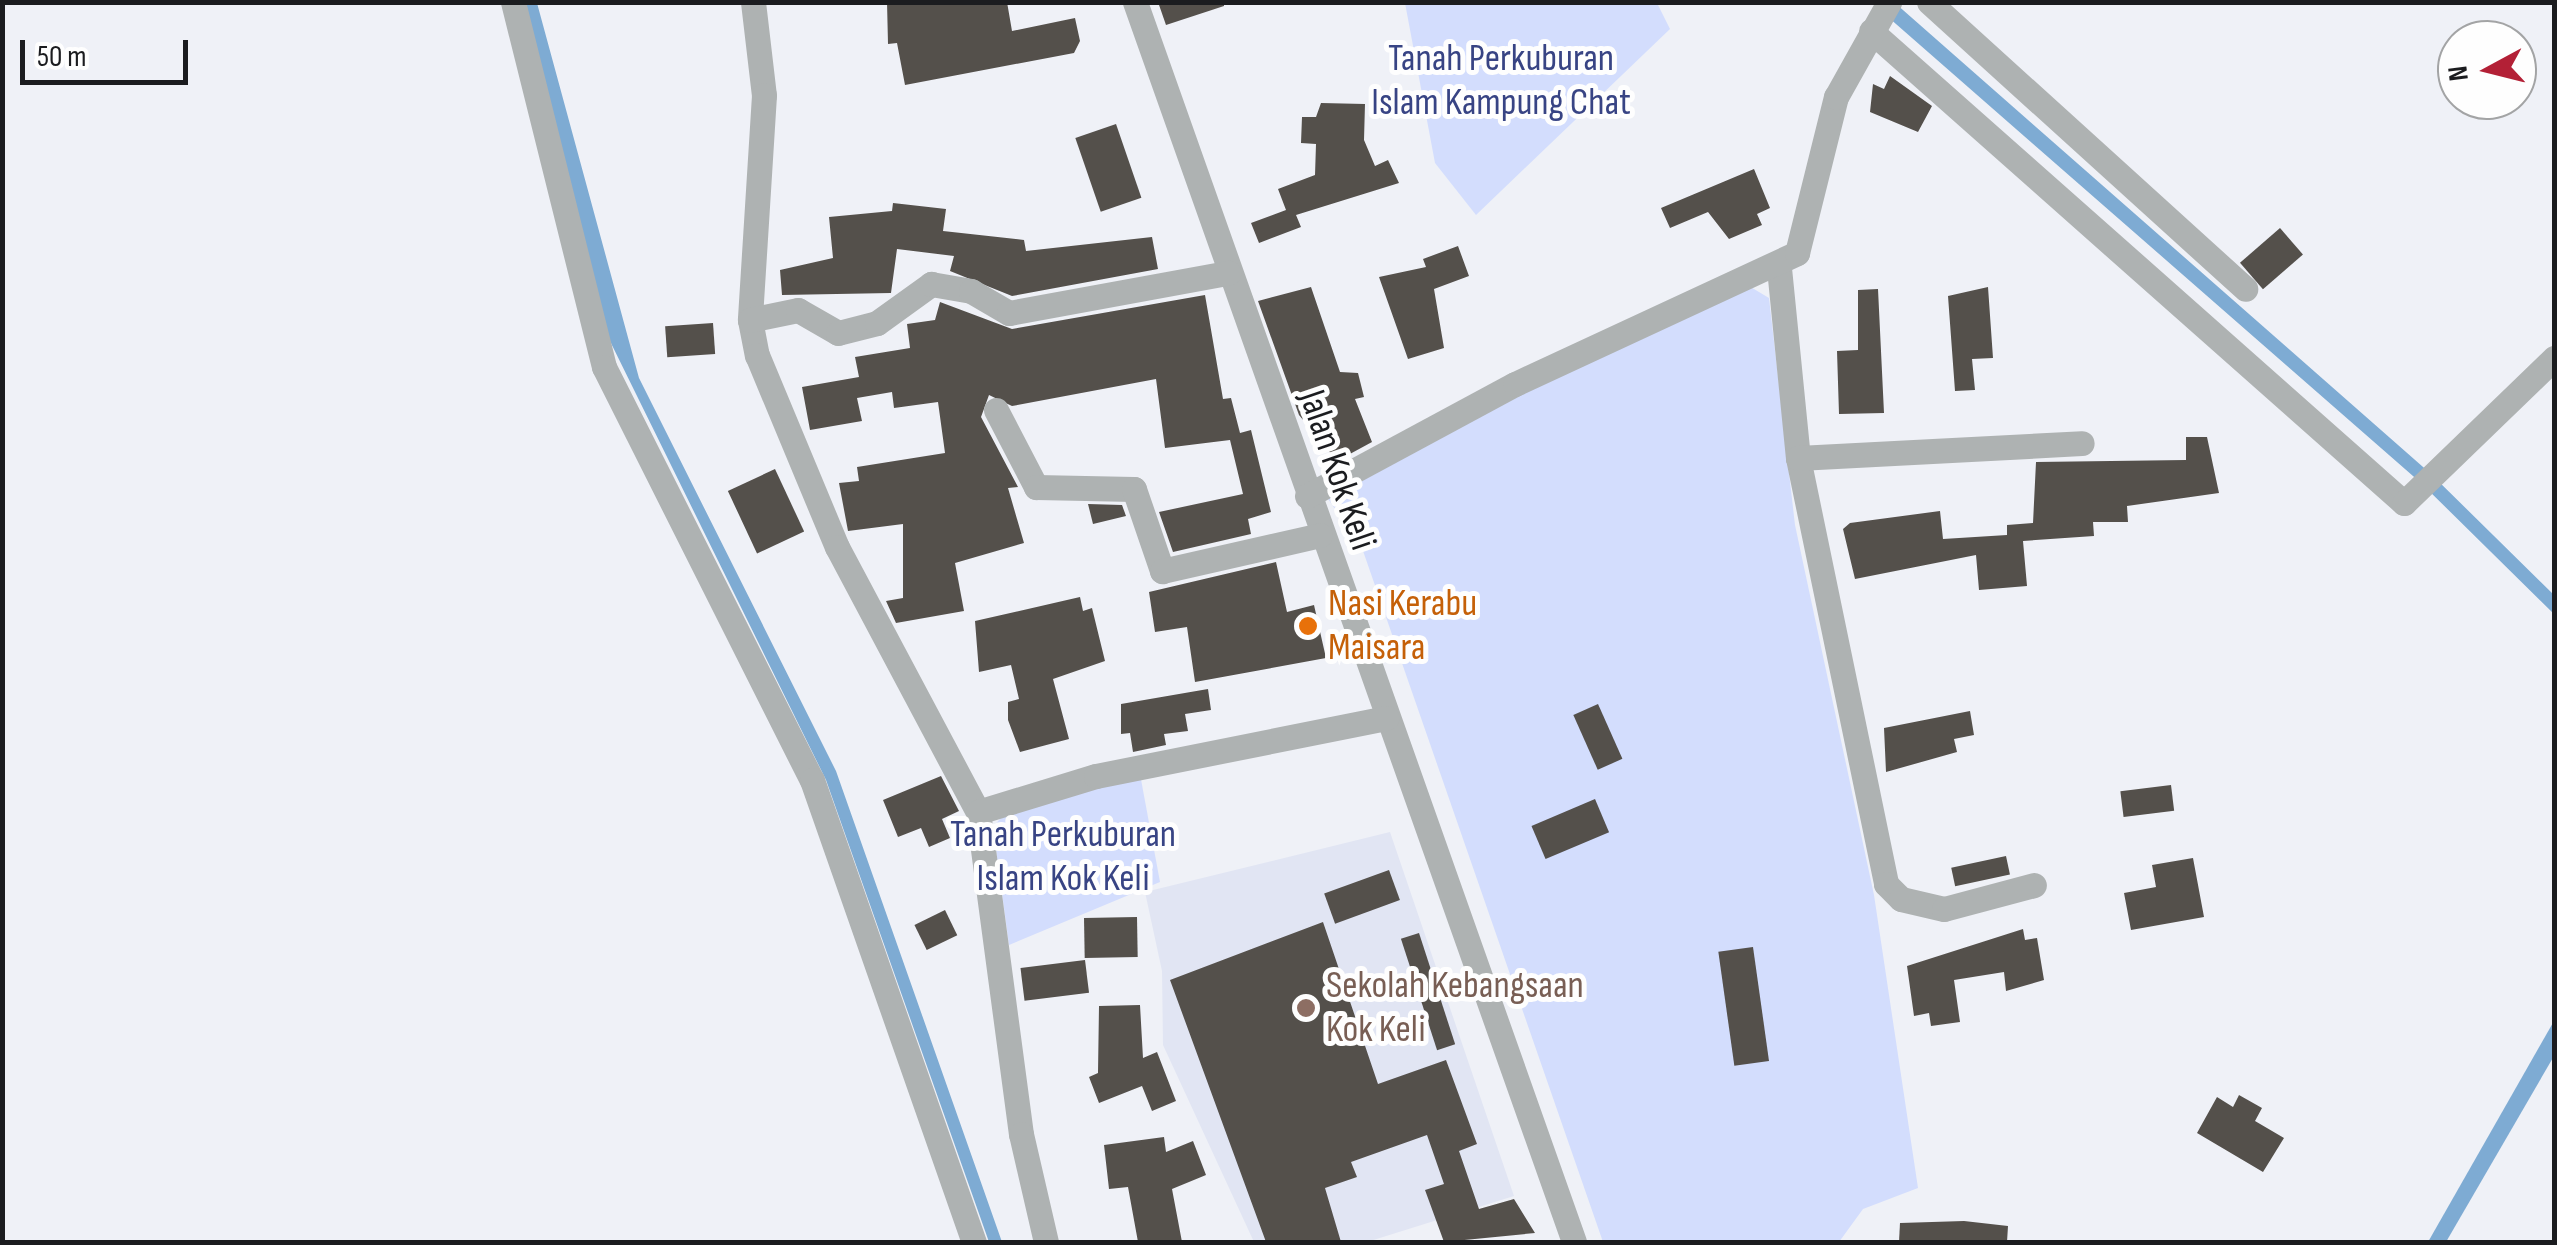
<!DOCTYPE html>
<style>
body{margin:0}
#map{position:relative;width:2557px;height:1245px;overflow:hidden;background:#eff1f7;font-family:"Sofia Sans Condensed",sans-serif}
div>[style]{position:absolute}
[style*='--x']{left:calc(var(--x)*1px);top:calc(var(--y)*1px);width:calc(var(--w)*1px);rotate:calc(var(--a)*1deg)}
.built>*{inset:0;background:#e1e5f3}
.green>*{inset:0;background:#d3ddfd}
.water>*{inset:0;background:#7eabd3}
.building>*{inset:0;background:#54504b;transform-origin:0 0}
.minor>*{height:25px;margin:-12.5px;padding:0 12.5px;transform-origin:12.5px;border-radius:12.5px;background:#aeb2b2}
.dots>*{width:28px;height:28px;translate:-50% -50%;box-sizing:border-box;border:5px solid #fefefe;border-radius:50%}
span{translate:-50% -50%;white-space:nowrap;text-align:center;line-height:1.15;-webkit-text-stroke:10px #fefefe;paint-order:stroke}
.park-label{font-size:38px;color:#384484}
.street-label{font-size:38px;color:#1b1c1f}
.food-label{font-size:38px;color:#c56008}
.left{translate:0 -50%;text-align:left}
.education-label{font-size:38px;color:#785e54}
.frame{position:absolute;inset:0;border:5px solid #1b1c1f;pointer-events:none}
.north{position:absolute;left:2437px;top:20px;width:100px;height:100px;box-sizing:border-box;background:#fefefe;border:2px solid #a3a4a5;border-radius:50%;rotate:263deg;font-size:28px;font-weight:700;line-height:40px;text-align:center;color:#1b1c1f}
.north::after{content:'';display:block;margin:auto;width:35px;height:45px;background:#b32036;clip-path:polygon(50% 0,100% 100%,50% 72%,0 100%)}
.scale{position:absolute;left:20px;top:40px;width:168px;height:45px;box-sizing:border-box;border:5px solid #1b1c1f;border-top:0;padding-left:12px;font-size:30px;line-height:35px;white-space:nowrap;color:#1b1c1f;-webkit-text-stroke:8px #fefefe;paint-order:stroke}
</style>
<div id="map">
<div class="built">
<i style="clip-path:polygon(1390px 832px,1514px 1196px,1367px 1242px,1254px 1242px,1163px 1045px,1162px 971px,1145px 892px)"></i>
</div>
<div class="green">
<i style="clip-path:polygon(1405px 3px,1657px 3px,1670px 29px,1476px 215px,1435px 163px)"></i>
<i style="clip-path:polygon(1749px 286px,1769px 298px,1795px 525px,1874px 895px,1918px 1188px,1863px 1209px,1839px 1242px,1603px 1242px,1362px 548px,1324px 493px,1504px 397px)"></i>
<i style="clip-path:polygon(1140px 774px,1160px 882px,1009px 945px,993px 827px,1006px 812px)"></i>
</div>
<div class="water">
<i style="clip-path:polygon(523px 3px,537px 3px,639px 378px,836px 771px,1002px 1242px,989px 1242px,826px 780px,606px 333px)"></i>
<i style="clip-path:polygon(1872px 3px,1895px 3px,2431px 474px,2554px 595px,2554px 614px,2421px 483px)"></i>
<i style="clip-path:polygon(2554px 1021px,2554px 1056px,2446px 1242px,2428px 1242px)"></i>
</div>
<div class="building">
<i style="clip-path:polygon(887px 2px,1007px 2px,1012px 31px,1075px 18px,1080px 41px,1074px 53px,905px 85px,897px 43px,888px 44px)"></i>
<i style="clip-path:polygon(1158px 2px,1224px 2px,1224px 6px,1166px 25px)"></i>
<i style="clip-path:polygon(1890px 76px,1932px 106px,1918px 132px,1870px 112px,1873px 84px,1884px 89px)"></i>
<i style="clip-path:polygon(1321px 103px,1365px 104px,1364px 140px,1375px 166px,1388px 160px,1399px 183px,1296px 215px,1301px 227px,1259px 243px,1251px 223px,1286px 210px,1278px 189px,1315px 175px,1316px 144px,1301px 143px,1302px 117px,1316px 117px)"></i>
<i style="left:1116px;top:124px;width:78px;height:43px;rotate:71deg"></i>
<i style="clip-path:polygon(1754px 169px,1770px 208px,1757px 214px,1762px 225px,1729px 239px,1708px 212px,1670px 228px,1661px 208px)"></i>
<i style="clip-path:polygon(893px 203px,946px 209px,943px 231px,1024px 240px,1026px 251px,1152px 237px,1158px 269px,1012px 296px,950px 271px,954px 256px,897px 249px,891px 293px,782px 295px,780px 270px,833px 258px,829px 217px,892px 211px)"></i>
<i style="left:2280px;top:228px;width:35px;height:53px;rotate:49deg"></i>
<i style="clip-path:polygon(1458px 246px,1469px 276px,1434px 289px,1444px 348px,1408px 359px,1379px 277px,1426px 267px,1423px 259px)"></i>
<i style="clip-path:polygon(1311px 287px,1340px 372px,1358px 373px,1364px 397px,1355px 399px,1372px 442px,1337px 461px,1299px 415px,1258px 301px)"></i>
<i style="clip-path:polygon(1988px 287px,1993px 358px,1972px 359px,1975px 390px,1955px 391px,1948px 296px)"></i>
<i style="clip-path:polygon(1878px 289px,1884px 413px,1839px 414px,1837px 351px,1858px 350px,1858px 290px)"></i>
<i style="clip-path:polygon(1205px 295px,1223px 399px,1231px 398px,1240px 433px,1251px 430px,1271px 512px,1248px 519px,1251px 534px,1173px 552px,1159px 512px,1243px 494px,1230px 440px,1165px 448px,1156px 379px,1012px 406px,989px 395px,981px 417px,1018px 487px,1008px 488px,1024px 543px,955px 563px,964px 611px,896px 623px,886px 601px,903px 598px,903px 524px,848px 531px,839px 483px,859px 481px,857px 467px,945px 453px,938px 402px,894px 408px,892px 392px,857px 398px,862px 421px,810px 430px,802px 387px,859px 377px,855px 357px,910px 348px,907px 324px,935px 320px,940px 302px,1012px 329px)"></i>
<i style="left:713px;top:323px;width:31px;height:48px;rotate:86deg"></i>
<i style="clip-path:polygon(2186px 437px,2207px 437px,2219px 493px,2127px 506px,2128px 522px,2093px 522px,2094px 536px,2023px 541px,2027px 586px,1979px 590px,1976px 555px,1855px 579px,1843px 529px,1850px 523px,1940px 511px,1943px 539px,2007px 535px,2007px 525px,2033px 523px,2036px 462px,2186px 460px)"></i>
<i style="left:775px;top:469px;width:69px;height:52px;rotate:65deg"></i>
<i style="clip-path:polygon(1088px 504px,1122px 505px,1126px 516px,1093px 524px)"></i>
<i style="clip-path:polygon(1276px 562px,1287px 612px,1314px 605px,1326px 658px,1195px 682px,1187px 627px,1155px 632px,1149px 592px)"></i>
<i style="clip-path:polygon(1080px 597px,1083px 611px,1092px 608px,1105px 661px,1053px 679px,1069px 739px,1020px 752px,1008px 720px,1008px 702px,1019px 699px,1011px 665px,979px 672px,975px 621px)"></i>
<i style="clip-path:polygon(1208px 689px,1211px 710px,1185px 714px,1188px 731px,1164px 734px,1166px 745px,1133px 752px,1130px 733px,1121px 734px,1121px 704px)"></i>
<i style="left:1598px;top:704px;width:60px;height:27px;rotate:66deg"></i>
<i style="clip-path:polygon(1970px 711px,1974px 735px,1954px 739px,1957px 752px,1886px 772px,1884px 728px)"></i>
<i style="clip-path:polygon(941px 776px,959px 811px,942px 819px,950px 838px,929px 847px,921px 828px,898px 837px,883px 800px)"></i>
<i style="left:2171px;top:785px;width:26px;height:51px;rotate:83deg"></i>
<i style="left:1595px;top:799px;width:36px;height:69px;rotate:67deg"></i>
<i style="left:2006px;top:856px;width:19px;height:56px;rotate:78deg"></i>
<i style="clip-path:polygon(2193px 858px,2204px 917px,2131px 930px,2124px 893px,2156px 887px,2152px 865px)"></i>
<i style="left:1389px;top:870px;width:32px;height:69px;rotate:70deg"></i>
<i style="left:945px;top:910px;width:28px;height:34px;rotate:64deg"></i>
<i style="left:1137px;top:917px;width:40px;height:53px;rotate:89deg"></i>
<i style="clip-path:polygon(1323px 922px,1378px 1084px,1446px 1060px,1477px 1144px,1459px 1151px,1479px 1209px,1514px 1199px,1535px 1233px,1444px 1242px,1425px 1190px,1444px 1184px,1427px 1135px,1351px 1162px,1357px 1177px,1325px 1188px,1341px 1242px,1266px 1242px,1170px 980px)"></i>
<i style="clip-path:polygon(2023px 929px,2025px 940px,2037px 938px,2044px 980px,2006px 991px,2004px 972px,1954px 980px,1960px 1022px,1931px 1026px,1929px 1013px,1914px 1016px,1907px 966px)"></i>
<i style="left:1419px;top:933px;width:117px;height:19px;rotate:72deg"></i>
<i style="left:1753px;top:947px;width:115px;height:35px;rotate:82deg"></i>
<i style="left:1085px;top:960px;width:33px;height:65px;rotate:83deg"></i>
<i style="clip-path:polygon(1140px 1005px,1143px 1058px,1157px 1052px,1176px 1101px,1152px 1111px,1142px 1086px,1099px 1103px,1089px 1077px,1098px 1073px,1099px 1006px)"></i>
<i style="clip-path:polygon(2239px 1095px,2262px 1108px,2255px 1121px,2284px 1138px,2263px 1172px,2197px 1133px,2217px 1097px,2233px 1107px)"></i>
<i style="clip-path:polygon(1164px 1137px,1166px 1152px,1193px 1141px,1206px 1175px,1172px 1189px,1182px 1242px,1138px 1242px,1128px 1187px,1109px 1189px,1104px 1145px)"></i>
<i style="clip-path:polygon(1964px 1221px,2008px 1226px,2007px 1242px,1899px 1242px,1900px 1223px)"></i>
</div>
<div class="minor">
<i style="--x:513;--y:2;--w:376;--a:76"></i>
<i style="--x:604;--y:367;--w:462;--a:63.3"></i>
<i style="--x:812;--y:780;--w:490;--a:70.7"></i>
<i style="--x:753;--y:2;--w:94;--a:83.3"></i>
<i style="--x:764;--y:95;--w:225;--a:93.6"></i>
<i style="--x:750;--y:320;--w:36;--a:79"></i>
<i style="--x:757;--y:355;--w:208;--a:67.4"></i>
<i style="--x:837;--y:547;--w:300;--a:62"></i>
<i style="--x:978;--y:812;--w:325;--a:82.4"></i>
<i style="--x:1021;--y:1134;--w:111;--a:77"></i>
<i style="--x:1135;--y:2;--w:1315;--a:70.5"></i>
<i style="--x:1929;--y:2;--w:427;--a:42.2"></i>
<i style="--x:1871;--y:31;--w:712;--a:41.53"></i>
<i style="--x:2404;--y:503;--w:209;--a:-44"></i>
<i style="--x:1779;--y:268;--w:191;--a:84.3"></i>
<i style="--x:1798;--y:458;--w:435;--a:78.3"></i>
<i style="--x:1886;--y:884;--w:21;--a:45"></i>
<i style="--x:1901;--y:899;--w:44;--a:13.1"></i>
<i style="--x:1944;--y:909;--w:93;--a:-14.9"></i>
<i style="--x:750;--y:320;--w:49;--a:-11.8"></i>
<i style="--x:798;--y:310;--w:46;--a:29.9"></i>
<i style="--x:838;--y:333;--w:40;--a:-14.4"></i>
<i style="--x:877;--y:323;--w:67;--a:-35.8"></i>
<i style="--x:931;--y:284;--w:41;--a:9.9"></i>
<i style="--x:971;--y:291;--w:44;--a:30.1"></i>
<i style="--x:1009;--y:313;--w:223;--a:-10.4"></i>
<i style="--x:996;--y:410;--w:87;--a:62.5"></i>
<i style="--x:1036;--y:487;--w:98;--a:1.2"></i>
<i style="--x:1134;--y:489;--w:87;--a:71.1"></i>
<i style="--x:1162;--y:571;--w:162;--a:-12.8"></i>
<i style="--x:1798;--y:458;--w:284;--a:-3"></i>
<i style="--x:1307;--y:496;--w:236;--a:-28.3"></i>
<i style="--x:1515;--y:384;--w:311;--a:-24.9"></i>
<i style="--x:1797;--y:253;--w:161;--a:-76"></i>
<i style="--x:1836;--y:97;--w:109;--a:-60.8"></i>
<i style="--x:978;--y:812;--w:123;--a:-17"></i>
<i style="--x:1096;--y:776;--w:296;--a:-11.3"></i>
</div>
<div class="dots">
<i style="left:1308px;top:626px;background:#e8710a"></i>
<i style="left:1306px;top:1008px;background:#8d6e63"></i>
</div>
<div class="park-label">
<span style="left:1501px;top:81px">Tanah Perkuburan<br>Islam Kampung Chat</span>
<span style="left:1063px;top:857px">Tanah Perkuburan<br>Islam Kok Keli</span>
</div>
<div class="street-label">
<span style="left:1337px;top:470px;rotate:71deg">Jalan Kok Keli</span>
</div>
<div class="food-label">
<span class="left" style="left:1328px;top:626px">Nasi Kerabu<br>Maisara</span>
</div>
<div class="education-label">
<span class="left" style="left:1326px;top:1008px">Sekolah Kebangsaan<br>Kok Keli</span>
</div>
<div class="frame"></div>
<div class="north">N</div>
<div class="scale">50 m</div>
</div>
